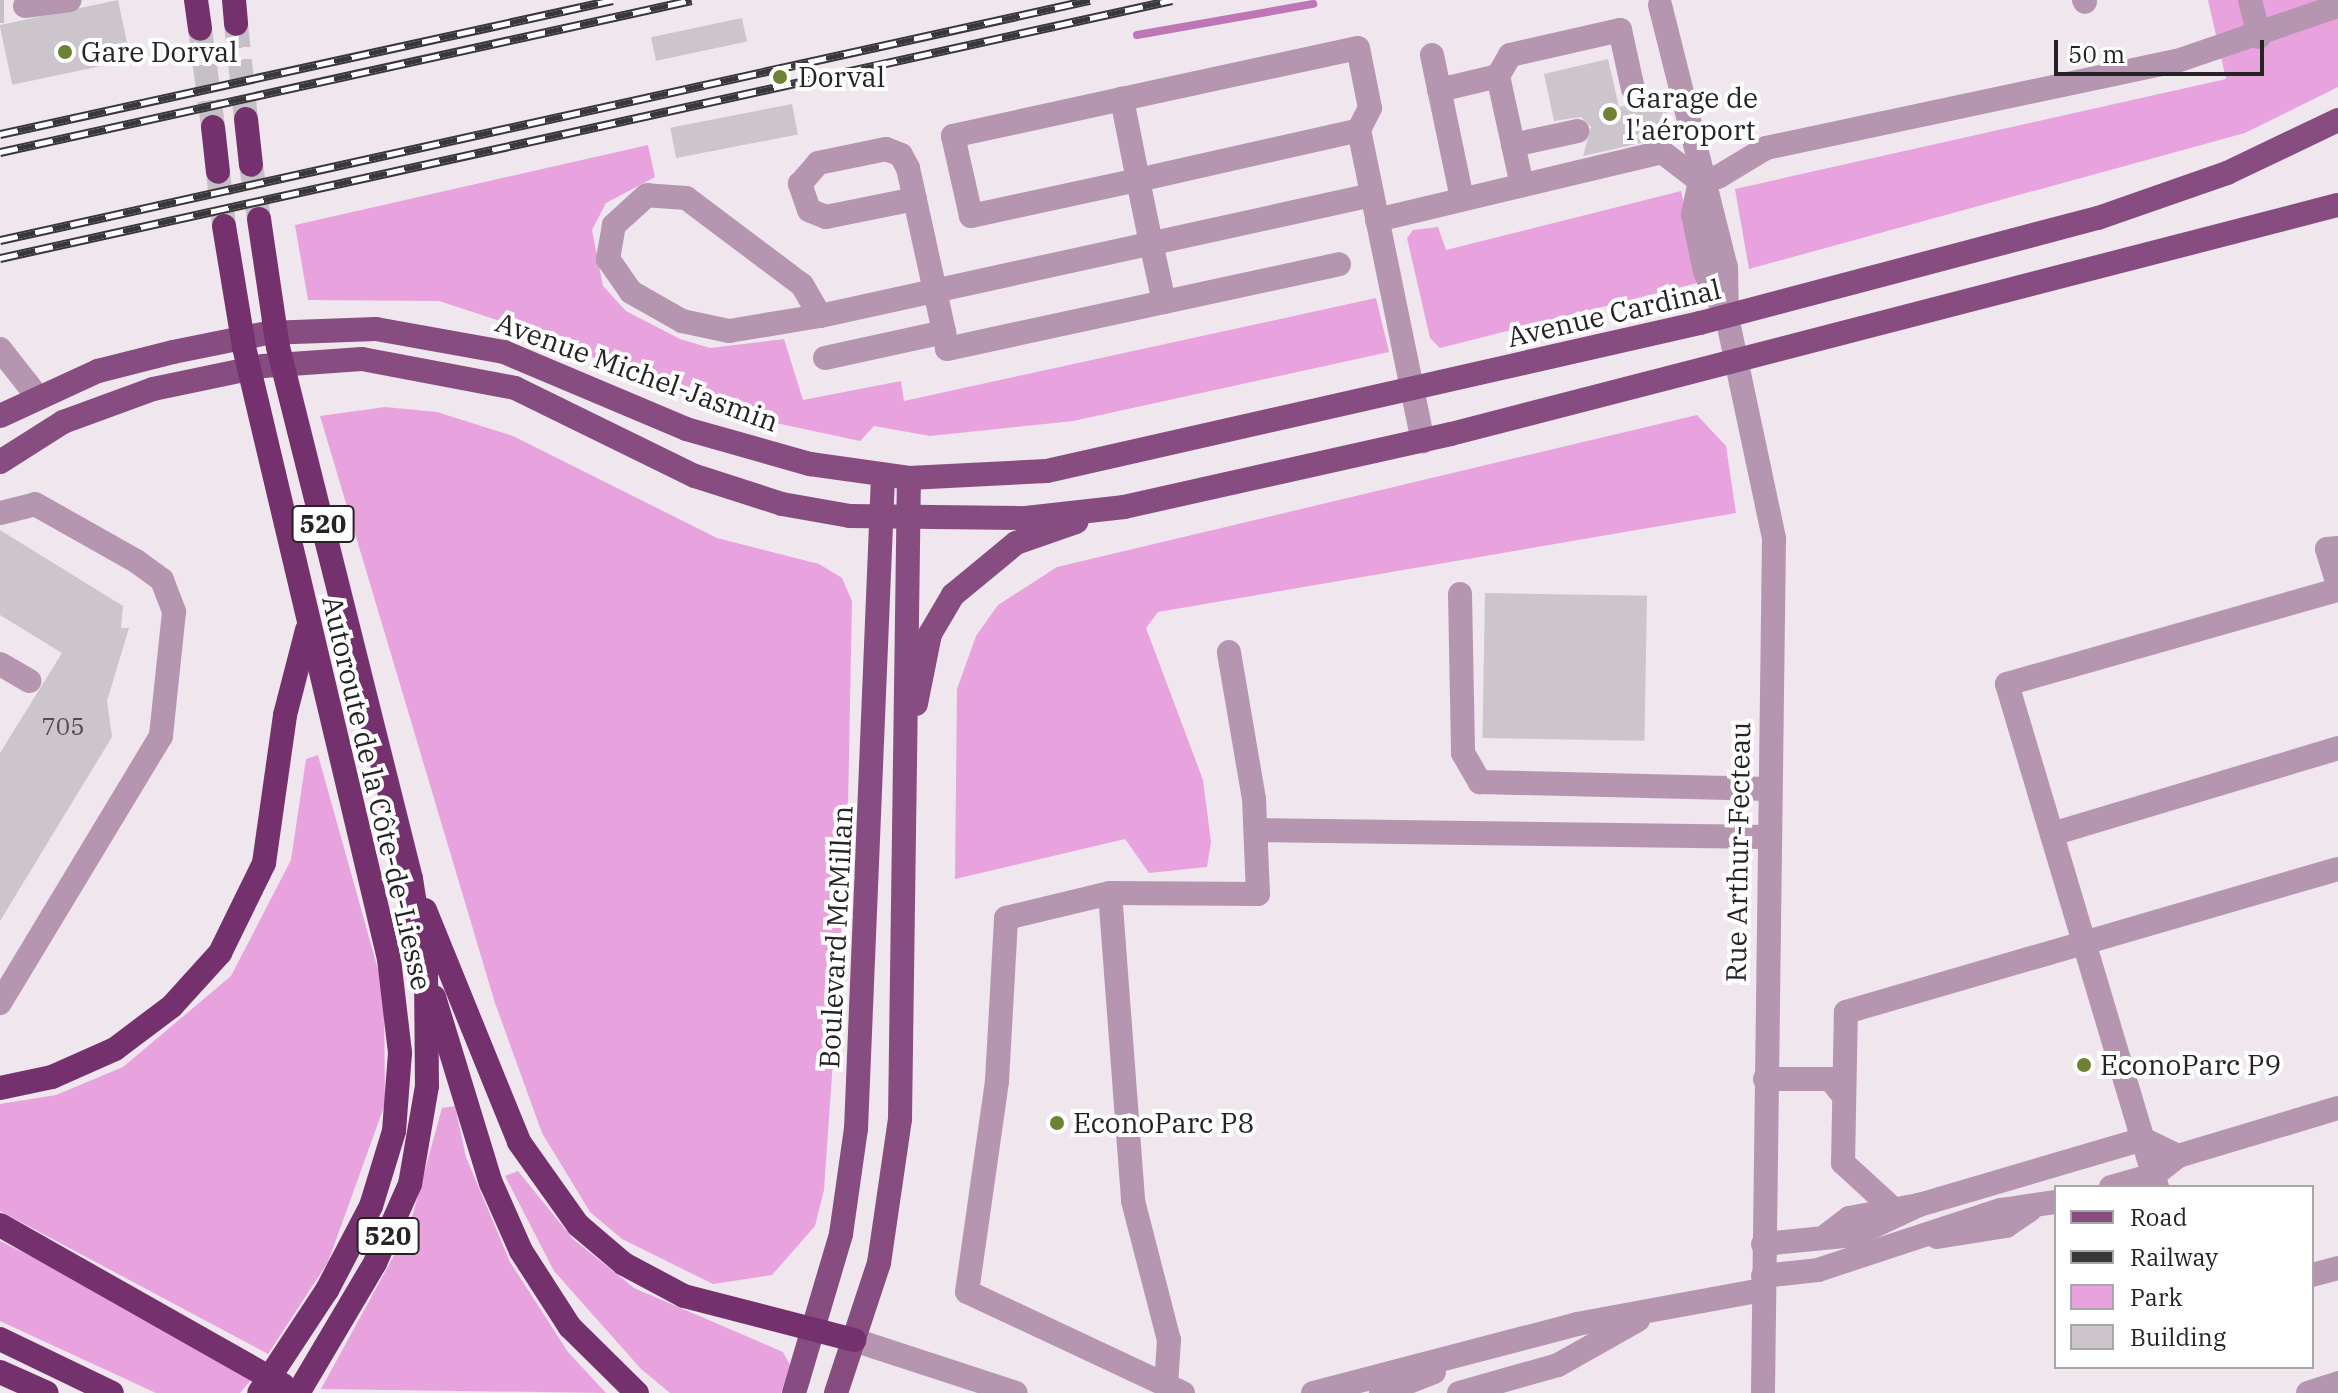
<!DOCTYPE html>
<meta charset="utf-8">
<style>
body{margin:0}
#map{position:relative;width:2338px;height:1393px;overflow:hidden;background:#efe6ee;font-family:"IBM Plex Serif",serif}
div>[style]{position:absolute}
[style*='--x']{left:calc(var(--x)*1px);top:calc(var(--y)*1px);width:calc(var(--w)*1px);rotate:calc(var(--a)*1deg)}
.green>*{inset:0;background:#e8a3de}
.stream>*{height:8px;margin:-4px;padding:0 4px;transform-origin:4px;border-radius:4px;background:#bf76b6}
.building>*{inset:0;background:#cdc5cc;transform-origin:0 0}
.minor-tunnel>*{height:24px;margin-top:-12px;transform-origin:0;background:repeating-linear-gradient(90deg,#c7bfc6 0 24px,transparent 0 36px)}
.highway-tunnel>*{height:24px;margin-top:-12px;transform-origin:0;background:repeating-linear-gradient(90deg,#c7bfc6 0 24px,transparent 0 36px)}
.minor>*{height:24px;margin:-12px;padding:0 12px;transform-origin:12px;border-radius:12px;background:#b695b1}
.major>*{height:24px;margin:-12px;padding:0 12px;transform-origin:12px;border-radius:12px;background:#874d80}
.highway>*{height:24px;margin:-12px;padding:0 12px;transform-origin:12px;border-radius:12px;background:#75316e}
.rail>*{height:9px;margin-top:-4.5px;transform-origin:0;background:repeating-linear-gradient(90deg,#fff 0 18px,#3a373a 0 36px);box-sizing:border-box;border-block:2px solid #3a373a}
.dots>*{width:22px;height:22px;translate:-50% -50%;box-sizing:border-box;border:4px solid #fff;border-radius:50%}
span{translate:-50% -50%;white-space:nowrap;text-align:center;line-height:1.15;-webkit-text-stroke:8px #fff;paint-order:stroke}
.number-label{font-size:24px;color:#504c50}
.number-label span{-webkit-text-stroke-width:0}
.shield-label span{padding:2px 6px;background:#fff;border:2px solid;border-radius:6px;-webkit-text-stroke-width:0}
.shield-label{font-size:26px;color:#262326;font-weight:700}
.poi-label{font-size:28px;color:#262326}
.left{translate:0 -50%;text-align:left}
.street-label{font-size:28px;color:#262326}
.legend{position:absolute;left:2054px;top:1185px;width:260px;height:184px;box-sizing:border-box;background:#fff;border:2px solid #a8a7a8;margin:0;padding:10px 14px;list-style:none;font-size:24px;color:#262326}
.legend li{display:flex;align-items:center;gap:16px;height:40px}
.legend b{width:40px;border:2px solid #a8a7a8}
.scale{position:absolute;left:2054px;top:40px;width:210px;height:36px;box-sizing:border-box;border:4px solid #262326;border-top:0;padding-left:10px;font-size:24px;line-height:28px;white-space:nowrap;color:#262326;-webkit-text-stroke:6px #fff;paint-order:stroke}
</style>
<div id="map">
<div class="green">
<i style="clip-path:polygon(2208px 0,2338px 0,2338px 87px,2245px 133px,1749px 269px,1735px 189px,2226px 79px)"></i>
<i style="clip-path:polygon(648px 145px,655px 177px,606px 203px,592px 230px,603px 286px,626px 311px,680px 339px,710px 348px,784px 339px,803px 400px,901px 381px,904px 401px,1376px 298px,1389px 352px,1073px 421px,930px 436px,874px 426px,860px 441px,711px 409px,537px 333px,439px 301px,308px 300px,295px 225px)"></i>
<i style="clip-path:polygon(1681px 191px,1701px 282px,1440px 348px,1430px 338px,1407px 238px,1413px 230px,1438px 227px,1446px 250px)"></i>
<i style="clip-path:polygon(385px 407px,437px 412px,513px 436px,717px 538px,819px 564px,842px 578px,852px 601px,847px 859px,824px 1190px,815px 1226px,772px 1275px,713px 1284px,622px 1239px,590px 1212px,542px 1133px,495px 1003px,320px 416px)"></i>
<i style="clip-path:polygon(1697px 415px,1726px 446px,1736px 513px,1158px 612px,1146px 628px,1203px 780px,1211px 842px,1207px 867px,1149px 873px,1125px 839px,955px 879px,957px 689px,976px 636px,998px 605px,1057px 567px)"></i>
<i style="clip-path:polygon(318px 755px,384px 991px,385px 1104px,328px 1262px,268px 1354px,0 1211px,0 1104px,56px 1095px,123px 1067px,231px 976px,291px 860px,306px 759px)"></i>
<i style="clip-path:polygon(455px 1106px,466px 1157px,510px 1262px,568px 1352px,606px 1393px,321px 1389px,409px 1228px,442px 1108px)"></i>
<i style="clip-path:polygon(518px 1171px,573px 1239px,634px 1288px,783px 1352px,790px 1365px,781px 1393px,670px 1393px,641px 1369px,554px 1271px,505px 1176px)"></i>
<i style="clip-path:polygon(0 1241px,72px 1276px,251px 1380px,240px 1393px,156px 1393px,0 1321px)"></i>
</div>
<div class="stream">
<i style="--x:1137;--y:35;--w:179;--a:-10"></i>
</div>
<div class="building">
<i style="left:118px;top:0;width:61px;height:121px;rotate:78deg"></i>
<i style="left:742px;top:18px;width:24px;height:93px;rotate:78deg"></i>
<i style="clip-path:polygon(1608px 59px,1619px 107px,1663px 98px,1672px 136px,1583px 156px,1591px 127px,1581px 117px,1554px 121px,1544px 74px)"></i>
<i style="left:792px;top:104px;width:31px;height:124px;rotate:79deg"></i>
<i style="clip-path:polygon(0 530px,123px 606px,121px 628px,129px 628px,107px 701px,112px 737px,0 921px,0 753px,62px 653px,0 615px)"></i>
<i style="left:1485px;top:593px;width:162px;height:145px;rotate:1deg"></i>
</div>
<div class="minor-tunnel">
<i style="--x:0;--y:11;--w:4;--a:0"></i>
</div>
<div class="highway-tunnel">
<i style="--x:236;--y:24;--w:96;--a:84"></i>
<i style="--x:200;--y:29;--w:99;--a:82.4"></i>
<i style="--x:251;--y:165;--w:55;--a:81.6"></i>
<i style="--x:218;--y:172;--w:54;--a:83.7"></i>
</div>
<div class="minor">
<i style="--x:2084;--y:0;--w:2;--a:63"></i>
<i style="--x:2250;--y:0;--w:38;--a:76"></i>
<i style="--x:1660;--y:5;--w:270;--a:75.9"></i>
<i style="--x:1726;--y:267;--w:50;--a:88.9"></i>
<i style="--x:1727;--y:317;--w:227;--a:78"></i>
<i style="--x:1774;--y:539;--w:854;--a:90.74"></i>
<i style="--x:25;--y:6;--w:45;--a:-7.6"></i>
<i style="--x:1432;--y:55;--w:147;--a:78.2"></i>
<i style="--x:1498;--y:76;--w:112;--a:77.6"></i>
<i style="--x:1439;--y:90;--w:61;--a:-13.3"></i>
<i style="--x:1498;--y:76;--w:24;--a:-60"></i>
<i style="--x:1510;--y:55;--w:113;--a:-12.8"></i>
<i style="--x:1620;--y:30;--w:60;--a:77.6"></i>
<i style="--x:1122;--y:99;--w:241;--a:-12.2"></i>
<i style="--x:1358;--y:48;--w:61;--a:78.7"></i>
<i style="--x:1370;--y:108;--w:25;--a:117"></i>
<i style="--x:1513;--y:145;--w:66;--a:-12.3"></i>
<i style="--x:1700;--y:181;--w:34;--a:102"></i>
<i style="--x:1693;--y:214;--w:59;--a:78.3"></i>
<i style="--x:1705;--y:272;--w:43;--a:64"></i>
<i style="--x:915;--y:199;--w:91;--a:168.6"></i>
<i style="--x:826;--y:217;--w:18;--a:-158"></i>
<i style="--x:809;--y:210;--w:28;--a:-109"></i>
<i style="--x:800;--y:184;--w:28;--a:-49"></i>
<i style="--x:818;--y:163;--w:69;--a:-11.6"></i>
<i style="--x:886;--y:149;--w:16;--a:22"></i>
<i style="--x:901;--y:155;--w:15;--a:62"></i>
<i style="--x:908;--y:168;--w:168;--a:77.6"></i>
<i style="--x:1377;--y:220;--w:293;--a:-13.4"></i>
<i style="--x:1662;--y:152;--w:48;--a:37.3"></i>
<i style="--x:1700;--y:181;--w:18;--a:-13"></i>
<i style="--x:1718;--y:177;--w:56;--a:-31.1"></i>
<i style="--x:1766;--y:148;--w:420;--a:-12"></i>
<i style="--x:2177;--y:61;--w:170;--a:-18.9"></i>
<i style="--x:1164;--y:302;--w:60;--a:-102.4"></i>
<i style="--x:1151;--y:243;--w:64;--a:-101.7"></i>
<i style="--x:1138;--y:180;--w:83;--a:-101.2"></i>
<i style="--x:1122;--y:99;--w:173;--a:167.7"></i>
<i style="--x:953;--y:136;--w:82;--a:77.3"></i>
<i style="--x:971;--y:216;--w:171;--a:-12.2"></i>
<i style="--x:1138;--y:180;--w:227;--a:-12.7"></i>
<i style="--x:1359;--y:130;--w:318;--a:78.4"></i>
<i style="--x:820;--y:316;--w:36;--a:-120"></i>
<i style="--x:802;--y:285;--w:145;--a:-143.1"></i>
<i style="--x:686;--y:198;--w:39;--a:-176"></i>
<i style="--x:647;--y:195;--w:45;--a:137.7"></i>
<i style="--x:614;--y:225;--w:35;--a:100"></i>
<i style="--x:608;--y:259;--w:40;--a:55.1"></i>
<i style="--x:631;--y:292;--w:59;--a:29.6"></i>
<i style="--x:682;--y:321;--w:48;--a:12"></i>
<i style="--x:729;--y:331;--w:92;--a:-9.4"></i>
<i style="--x:820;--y:316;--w:565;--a:-12.36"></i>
<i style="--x:0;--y:349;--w:60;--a:51.8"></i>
<i style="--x:825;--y:358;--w:122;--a:-12.3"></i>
<i style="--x:944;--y:332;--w:17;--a:80"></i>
<i style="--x:947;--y:349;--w:401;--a:-12.2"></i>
<i style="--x:0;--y:513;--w:36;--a:-14"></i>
<i style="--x:35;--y:504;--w:116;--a:29.4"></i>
<i style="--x:136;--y:561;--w:32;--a:36"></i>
<i style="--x:162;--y:580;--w:34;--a:69"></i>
<i style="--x:174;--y:612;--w:125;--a:96"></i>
<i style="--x:161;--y:736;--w:312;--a:121.1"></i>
<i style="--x:2338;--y:548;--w:11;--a:175"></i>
<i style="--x:2327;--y:549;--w:38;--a:73"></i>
<i style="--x:1460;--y:594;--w:159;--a:88.9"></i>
<i style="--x:1463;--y:753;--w:34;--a:60"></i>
<i style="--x:1480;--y:782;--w:289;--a:1.4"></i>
<i style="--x:0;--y:664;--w:34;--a:30"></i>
<i style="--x:1257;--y:830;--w:511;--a:0.78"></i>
<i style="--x:2052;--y:834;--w:299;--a:-16.7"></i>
<i style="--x:1110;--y:893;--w:309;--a:85.7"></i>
<i style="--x:1133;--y:1201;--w:144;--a:75.5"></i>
<i style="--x:1169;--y:1340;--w:45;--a:93.8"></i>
<i style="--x:1765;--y:1079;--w:65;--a:0"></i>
<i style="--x:1830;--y:1079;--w:21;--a:51"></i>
<i style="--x:2111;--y:1187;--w:45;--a:-15.6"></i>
<i style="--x:2154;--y:1175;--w:31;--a:-38"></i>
<i style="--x:2178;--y:1156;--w:167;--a:-16.7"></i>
<i style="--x:2157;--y:1187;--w:525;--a:-106.61"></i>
<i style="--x:2007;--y:684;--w:344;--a:-15.9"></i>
<i style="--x:1890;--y:1206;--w:64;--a:-137.5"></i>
<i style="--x:1843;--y:1163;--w:151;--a:-88.9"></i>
<i style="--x:1846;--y:1012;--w:512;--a:-16.21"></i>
<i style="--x:1828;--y:1234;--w:26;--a:-37"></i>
<i style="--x:1849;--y:1218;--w:71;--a:-10.5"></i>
<i style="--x:1919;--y:1205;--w:234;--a:-16.4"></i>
<i style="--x:2143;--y:1139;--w:39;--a:26"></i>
<i style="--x:1937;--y:1237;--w:70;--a:-9.1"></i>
<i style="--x:2006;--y:1226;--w:29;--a:-34"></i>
<i style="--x:1763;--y:1244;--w:92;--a:-5.6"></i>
<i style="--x:1855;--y:1235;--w:71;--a:-25.1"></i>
<i style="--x:2312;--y:1275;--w:27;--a:-15"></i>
<i style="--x:1763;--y:1276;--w:55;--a:-6.2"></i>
<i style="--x:1818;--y:1270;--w:193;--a:-18.2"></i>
<i style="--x:2001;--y:1210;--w:56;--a:-8.3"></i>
<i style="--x:854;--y:1340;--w:170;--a:18.1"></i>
<i style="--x:1183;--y:1393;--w:238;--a:-154.9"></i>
<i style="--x:967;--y:1292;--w:213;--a:-81.9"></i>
<i style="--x:997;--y:1081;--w:163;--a:-86.8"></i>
<i style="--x:1006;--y:918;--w:107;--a:-13.5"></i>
<i style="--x:1110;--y:893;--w:148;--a:0.4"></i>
<i style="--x:1258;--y:894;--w:95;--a:-92.4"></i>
<i style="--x:1254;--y:799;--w:149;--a:-99.7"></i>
<i style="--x:1313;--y:1393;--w:273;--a:-14.6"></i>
<i style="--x:1577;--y:1324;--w:189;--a:-10.4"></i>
<i style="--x:1381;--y:1393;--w:57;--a:-21.6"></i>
<i style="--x:1459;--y:1393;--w:103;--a:-15.8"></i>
<i style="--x:1558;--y:1365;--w:92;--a:-29.4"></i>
<i style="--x:2308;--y:1393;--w:32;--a:-18"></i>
</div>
<div class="major">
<i style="--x:0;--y:416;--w:108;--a:-24.7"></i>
<i style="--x:98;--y:371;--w:77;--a:-14.2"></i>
<i style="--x:173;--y:352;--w:96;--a:-11.4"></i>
<i style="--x:267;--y:333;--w:109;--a:-2.1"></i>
<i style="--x:376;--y:329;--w:130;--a:10.2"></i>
<i style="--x:504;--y:352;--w:198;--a:22.9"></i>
<i style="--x:686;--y:429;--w:129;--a:15.8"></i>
<i style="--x:810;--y:464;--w:100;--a:8"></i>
<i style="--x:909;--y:478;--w:138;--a:-2.9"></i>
<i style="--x:1047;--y:471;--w:670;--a:-12.77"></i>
<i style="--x:1700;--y:323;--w:412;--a:-14.8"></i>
<i style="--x:2098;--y:218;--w:137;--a:-19.2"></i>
<i style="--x:2227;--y:173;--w:123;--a:-25.5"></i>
<i style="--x:0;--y:462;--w:75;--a:-32.4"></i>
<i style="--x:63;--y:422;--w:96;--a:-20.1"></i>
<i style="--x:153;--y:389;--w:112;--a:-11.8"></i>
<i style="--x:263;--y:366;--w:99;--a:-4"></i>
<i style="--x:362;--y:359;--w:156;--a:10.7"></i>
<i style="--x:515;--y:388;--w:200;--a:26.1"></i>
<i style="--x:695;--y:476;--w:91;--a:17.8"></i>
<i style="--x:782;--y:504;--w:69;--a:10"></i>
<i style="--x:850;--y:516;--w:176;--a:0.7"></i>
<i style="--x:1026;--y:518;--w:99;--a:-6.4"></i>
<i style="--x:1124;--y:507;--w:335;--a:-12.6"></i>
<i style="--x:1451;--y:434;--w:916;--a:-14.48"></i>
<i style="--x:916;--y:704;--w:71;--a:-78.7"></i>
<i style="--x:930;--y:634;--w:45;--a:-59.5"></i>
<i style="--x:953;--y:595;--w:82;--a:-39.5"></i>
<i style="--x:1016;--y:543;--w:64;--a:-19.3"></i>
<i style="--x:794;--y:1393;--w:166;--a:-73.5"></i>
<i style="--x:841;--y:1234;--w:106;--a:-81.9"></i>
<i style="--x:856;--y:1129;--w:654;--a:-87.63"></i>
<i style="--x:836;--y:1393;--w:137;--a:-71.7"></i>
<i style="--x:879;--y:1263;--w:146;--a:-81.7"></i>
<i style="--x:900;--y:1119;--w:641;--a:-89.2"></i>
</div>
<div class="highway">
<i style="--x:196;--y:0;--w:29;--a:82"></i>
<i style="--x:234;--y:0;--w:24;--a:85"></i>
<i style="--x:246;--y:119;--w:46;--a:83.8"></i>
<i style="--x:213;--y:127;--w:45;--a:83.7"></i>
<i style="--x:259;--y:219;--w:129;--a:81.6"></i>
<i style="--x:278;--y:347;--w:548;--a:75.96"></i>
<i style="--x:411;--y:879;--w:96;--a:81"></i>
<i style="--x:426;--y:974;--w:112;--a:89.5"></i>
<i style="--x:427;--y:1086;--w:99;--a:99.8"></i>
<i style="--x:410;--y:1184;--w:86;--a:113.9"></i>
<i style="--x:375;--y:1263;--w:151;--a:120.6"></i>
<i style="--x:224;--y:226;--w:123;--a:80.6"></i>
<i style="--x:244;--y:347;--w:629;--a:76.67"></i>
<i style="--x:389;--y:959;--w:95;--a:83.3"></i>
<i style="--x:400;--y:1053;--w:78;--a:94.4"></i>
<i style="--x:394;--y:1131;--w:78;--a:107"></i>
<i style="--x:371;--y:1206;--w:95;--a:117.6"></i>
<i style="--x:327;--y:1290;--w:123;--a:123.4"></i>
<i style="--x:425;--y:910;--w:250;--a:67.9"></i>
<i style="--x:519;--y:1142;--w:102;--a:54.6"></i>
<i style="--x:578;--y:1225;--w:60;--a:40.3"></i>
<i style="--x:624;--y:1264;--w:68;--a:28.1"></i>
<i style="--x:684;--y:1296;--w:176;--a:14.5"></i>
<i style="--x:434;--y:997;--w:195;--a:73"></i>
<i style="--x:491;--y:1183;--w:74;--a:66.2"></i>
<i style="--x:521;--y:1251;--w:90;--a:57.2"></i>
<i style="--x:570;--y:1327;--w:94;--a:44.6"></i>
<i style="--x:0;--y:1088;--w:53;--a:-11.9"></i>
<i style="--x:52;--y:1077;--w:69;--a:-24"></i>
<i style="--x:115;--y:1049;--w:71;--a:-37"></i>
<i style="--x:172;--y:1006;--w:72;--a:-47.8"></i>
<i style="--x:220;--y:953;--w:100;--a:-63.9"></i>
<i style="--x:264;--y:863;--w:149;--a:-81.9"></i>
<i style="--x:285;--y:715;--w:88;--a:-75.5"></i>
<i style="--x:0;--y:1225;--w:325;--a:29.5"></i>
<i style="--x:0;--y:1339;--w:124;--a:25.7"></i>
<i style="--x:0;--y:1372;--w:51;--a:24.1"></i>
</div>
<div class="rail">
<i style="--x:0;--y:134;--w:627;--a:-12.33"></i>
<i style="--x:0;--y:152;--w:708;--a:-12.39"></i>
<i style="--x:0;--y:240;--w:1116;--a:-12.42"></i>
<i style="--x:0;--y:258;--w:1200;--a:-12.41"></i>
</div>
<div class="dots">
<i style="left:65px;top:52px;background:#6e8233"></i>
<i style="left:780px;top:77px;background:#6e8233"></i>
<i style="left:1610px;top:114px;background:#6e8233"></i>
<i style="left:2084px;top:1065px;background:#6e8233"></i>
<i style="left:1057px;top:1123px;background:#6e8233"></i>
</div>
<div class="number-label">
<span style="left:63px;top:727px">705</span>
</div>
<div class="shield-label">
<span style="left:323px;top:524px">520</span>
<span style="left:388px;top:1236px">520</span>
</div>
<div class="poi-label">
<span class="left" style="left:81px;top:52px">Gare Dorval</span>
<span class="left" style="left:798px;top:77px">Dorval</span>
<span class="left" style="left:1626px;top:114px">Garage de<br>l'aéroport</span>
<span class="left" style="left:2100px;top:1065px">EconoParc P9</span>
<span class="left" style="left:1073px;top:1123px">EconoParc P8</span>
</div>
<div class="street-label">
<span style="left:1614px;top:313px;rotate:-13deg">Avenue Cardinal</span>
<span style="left:637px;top:372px;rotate:20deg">Avenue Michel-Jasmin</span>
<span style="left:377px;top:793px;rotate:77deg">Autoroute de la Côte-de-Liesse</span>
<span style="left:1738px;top:852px;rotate:-89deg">Rue Arthur-Fecteau</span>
<span style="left:836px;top:937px;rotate:-87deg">Boulevard McMillan</span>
</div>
<ul class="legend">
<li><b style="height:10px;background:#874d80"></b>Road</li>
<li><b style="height:10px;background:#3a373a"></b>Railway</li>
<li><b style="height:22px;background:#e8a3de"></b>Park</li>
<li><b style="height:22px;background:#cdc5cc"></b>Building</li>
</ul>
<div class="scale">50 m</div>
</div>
